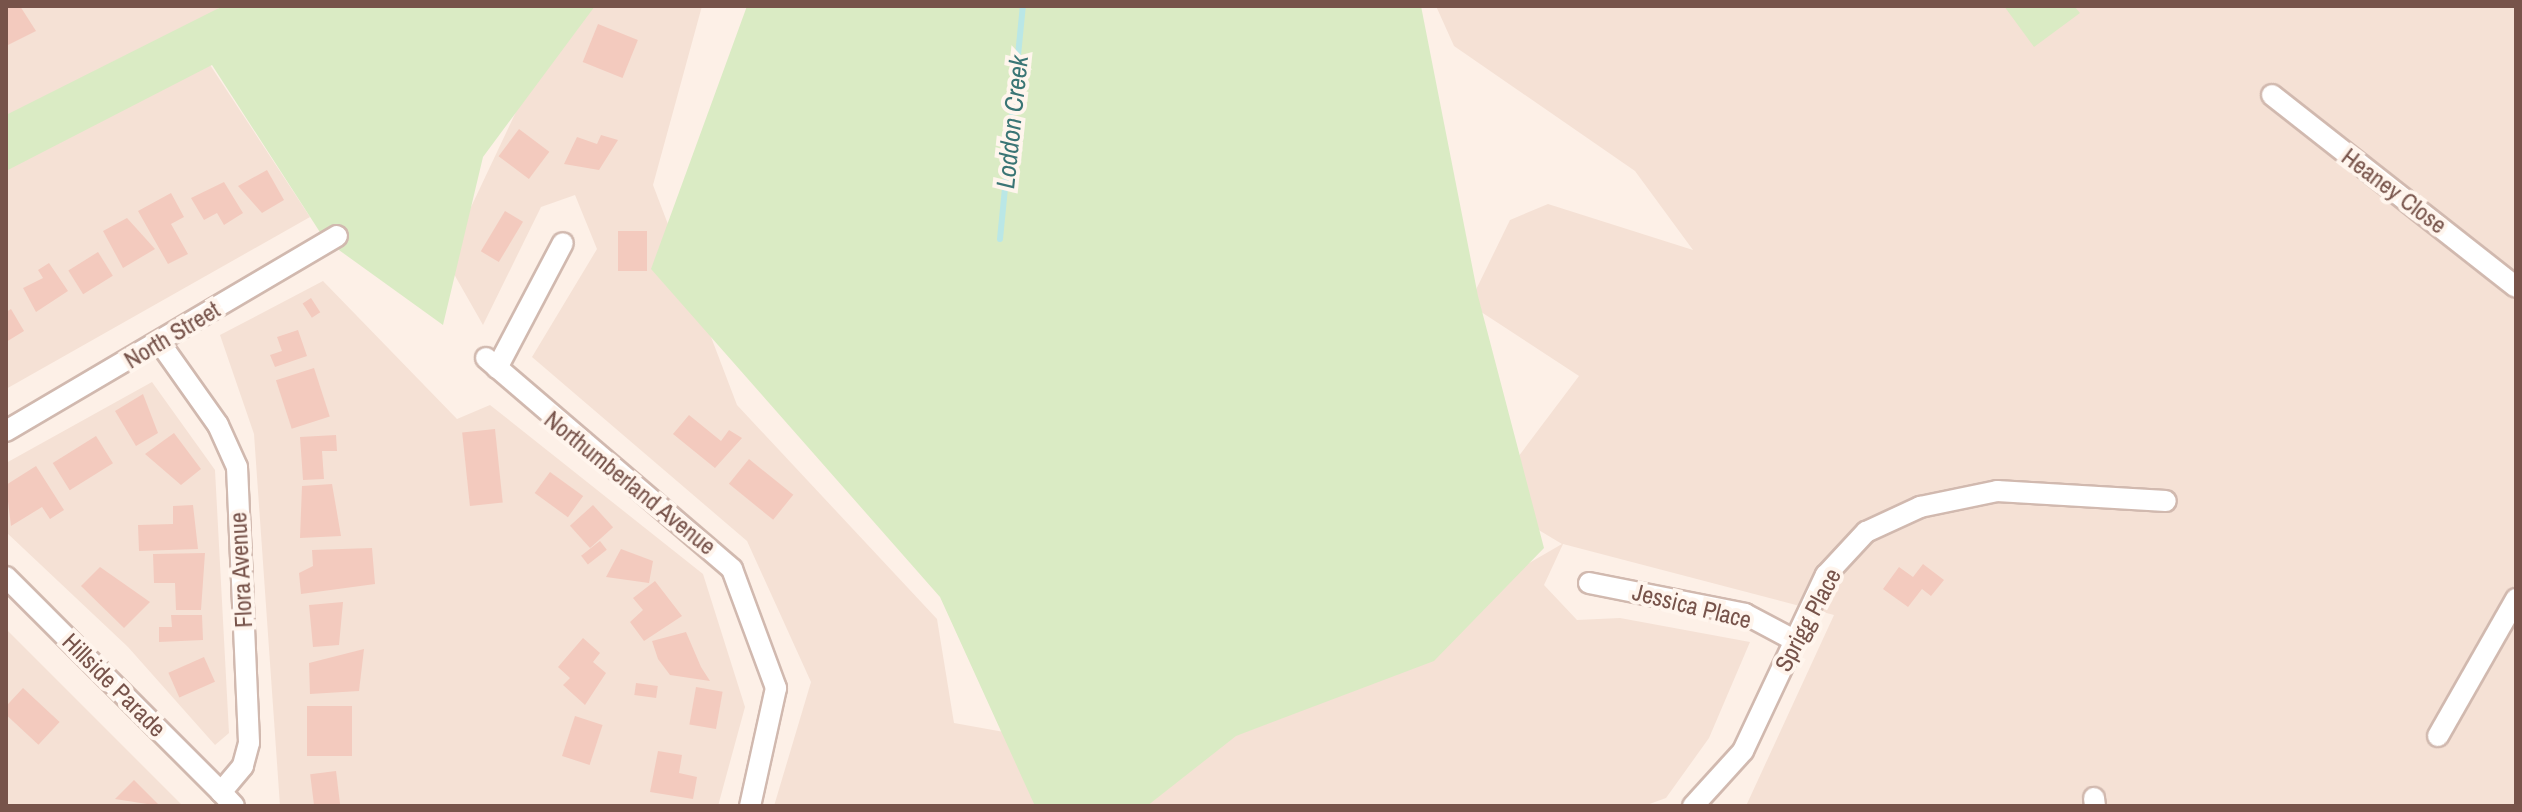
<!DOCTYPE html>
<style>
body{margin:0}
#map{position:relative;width:2522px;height:812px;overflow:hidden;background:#fdf0e7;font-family:"Archivo Narrow",sans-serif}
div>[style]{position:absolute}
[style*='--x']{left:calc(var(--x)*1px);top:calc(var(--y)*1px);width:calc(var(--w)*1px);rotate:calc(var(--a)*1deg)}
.residential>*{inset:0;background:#f5e1d5}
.green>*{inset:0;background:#daebc4}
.stream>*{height:6px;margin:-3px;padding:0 3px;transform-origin:3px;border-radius:3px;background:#bae7e6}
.building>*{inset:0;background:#f3cabe;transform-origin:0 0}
.roads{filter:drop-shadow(2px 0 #d1b9af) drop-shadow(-2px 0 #d1b9af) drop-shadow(0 2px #d1b9af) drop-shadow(0 -2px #d1b9af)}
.minor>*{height:20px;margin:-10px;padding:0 10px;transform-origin:10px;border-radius:10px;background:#fff}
span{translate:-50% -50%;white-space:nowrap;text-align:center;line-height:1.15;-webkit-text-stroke:8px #fff5ed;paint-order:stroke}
.street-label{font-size:24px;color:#77534a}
.water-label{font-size:26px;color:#3a7575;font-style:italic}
.frame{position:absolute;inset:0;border:8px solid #77534a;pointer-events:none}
</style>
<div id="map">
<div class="residential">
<i style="clip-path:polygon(6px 6px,220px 6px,193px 39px,310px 217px,6px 389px)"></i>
<i style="clip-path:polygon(566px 6px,702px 6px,653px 185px,737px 405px,937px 619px,954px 723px,1027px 736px,1304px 694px,1562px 544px,1537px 529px,1512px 465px,1579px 376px,1469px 304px,1510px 220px,1548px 204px,1693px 250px,1635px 171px,1454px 46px,1436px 6px,2516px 6px,2516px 806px,1746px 806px,1834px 615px,1563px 544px,1544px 585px,1577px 620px,1620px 618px,1750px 642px,1709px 738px,1666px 798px,1644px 806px,774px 806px,811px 682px,747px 541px,532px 357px,597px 249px,575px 195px,541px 207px,483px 325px,446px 260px)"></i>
<i style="clip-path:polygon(323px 281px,457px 419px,490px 405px,703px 574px,745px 707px,718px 806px,280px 806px,254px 434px,220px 335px)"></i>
<i style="clip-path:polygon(152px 382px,215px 470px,229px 733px,215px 745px,128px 647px,6px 532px,6px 463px)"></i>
<i style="clip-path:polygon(6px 629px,183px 806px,6px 806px)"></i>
</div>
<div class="green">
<i style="clip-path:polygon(223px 6px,595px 6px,483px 157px,443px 325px,325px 240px,212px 65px,6px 171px,6px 115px)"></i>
<i style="clip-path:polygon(747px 6px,1421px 6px,1478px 296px,1544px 548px,1434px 661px,1236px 736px,1147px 806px,1035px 806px,940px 597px,651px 269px)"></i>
<i style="clip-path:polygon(2004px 6px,2074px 6px,2080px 13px,2034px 47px)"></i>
</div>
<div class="stream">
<i style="--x:1000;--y:239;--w:234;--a:-84.4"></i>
</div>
<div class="building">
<i style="clip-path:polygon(6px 6px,20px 6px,36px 31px,6px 46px)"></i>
<i style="left:598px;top:24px;width:43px;height:41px;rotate:22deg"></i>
<i style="left:519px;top:129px;width:38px;height:34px;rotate:37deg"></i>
<i style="clip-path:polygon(601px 135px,618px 140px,599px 170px,564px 164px,577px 137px,597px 144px)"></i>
<i style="clip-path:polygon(267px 170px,284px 200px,262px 213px,238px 186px)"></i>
<i style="clip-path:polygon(224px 182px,243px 213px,224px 225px,217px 213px,204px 220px,191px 198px)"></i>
<i style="clip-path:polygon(171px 193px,184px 217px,171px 224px,188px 254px,168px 264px,138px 211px)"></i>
<i style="left:505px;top:211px;width:21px;height:47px;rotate:31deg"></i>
<i style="clip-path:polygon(127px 218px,155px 249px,123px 268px,103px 231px)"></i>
<i style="left:618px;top:231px;width:29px;height:40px"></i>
<i style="left:98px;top:252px;width:28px;height:35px;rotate:58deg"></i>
<i style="clip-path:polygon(49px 263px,68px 291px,36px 312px,23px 288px,43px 278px,38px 270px)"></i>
<i style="left:311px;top:298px;width:17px;height:10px;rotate:57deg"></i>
<i style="clip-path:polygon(11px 309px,24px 331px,6px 342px,6px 312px)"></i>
<i style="clip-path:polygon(298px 330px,307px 356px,275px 367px,270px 355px,282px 351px,277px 337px)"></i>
<i style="left:314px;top:368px;width:51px;height:40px;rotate:72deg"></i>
<i style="clip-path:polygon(143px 394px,158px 433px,136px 446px,115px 411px)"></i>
<i style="clip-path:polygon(689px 415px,721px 441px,729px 430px,742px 438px,715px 468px,673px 434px)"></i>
<i style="left:495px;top:429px;width:74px;height:33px;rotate:84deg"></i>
<i style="clip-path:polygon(174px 433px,201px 469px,181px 485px,145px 454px)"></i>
<i style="clip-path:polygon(336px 435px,337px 451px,322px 451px,324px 479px,303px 480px,300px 437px)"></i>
<i style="left:96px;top:436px;width:32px;height:51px;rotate:58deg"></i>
<i style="left:749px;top:459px;width:57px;height:32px;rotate:39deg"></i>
<i style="clip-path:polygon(36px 466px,64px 510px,50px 519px,42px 507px,11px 526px,6px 485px)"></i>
<i style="left:550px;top:472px;width:41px;height:26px;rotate:36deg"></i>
<i style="clip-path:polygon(332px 484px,341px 536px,300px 538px,302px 486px)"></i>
<i style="clip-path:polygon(193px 505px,198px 549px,139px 551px,138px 525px,173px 524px,173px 506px)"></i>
<i style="left:593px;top:505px;width:30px;height:31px;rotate:48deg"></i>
<i style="left:600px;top:541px;width:11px;height:24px;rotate:52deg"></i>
<i style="clip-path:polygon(372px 548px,375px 584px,301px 594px,299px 573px,313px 566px,312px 550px)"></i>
<i style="clip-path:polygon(621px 549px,653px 561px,649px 583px,606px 577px)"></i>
<i style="clip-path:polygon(205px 553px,201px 610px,176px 610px,175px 583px,154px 583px,153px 554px)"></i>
<i style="clip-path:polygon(1923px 564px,1944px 580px,1931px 596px,1922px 589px,1908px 607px,1883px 589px,1899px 567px,1913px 577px)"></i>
<i style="clip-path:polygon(100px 567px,150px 602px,124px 628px,81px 586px)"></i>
<i style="clip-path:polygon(655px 581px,682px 616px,644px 641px,630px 622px,643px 610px,633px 598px)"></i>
<i style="clip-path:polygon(343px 602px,339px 645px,313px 647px,309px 605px)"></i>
<i style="clip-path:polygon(171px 615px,202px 615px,203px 640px,159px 642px,159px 627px,172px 627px)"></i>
<i style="clip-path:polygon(686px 632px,701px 667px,710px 681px,670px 675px,658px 659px,652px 641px)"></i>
<i style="clip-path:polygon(583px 638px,600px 653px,593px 662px,606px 673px,585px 705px,563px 685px,570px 678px,558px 667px)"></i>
<i style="clip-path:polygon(364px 649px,359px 691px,310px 694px,309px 663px)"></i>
<i style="left:204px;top:657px;width:27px;height:39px;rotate:66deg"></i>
<i style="left:636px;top:683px;width:22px;height:12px;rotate:8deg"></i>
<i style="left:696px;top:687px;width:27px;height:38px;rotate:10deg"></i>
<i style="left:23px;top:688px;width:50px;height:31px;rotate:43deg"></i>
<i style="left:307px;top:706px;width:45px;height:50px"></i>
<i style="left:575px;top:716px;width:29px;height:42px;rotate:18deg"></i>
<i style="clip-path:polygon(658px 751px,682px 755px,679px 773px,697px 777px,693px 799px,650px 792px)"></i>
<i style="left:336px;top:771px;width:35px;height:26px;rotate:83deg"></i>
<i style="clip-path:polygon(134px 780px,160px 806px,115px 799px)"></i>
</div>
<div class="roads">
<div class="minor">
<i style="--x:2272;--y:95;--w:310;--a:38.2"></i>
<i style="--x:160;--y:343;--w:100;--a:54.7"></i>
<i style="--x:218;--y:425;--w:46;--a:65.7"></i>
<i style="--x:237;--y:467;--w:276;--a:87.5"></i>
<i style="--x:249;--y:743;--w:24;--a:105"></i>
<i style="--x:243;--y:766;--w:34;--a:130"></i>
<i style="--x:221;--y:792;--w:19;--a:47"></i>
<i style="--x:486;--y:358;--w:324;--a:40.6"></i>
<i style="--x:732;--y:569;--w:127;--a:69.7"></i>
<i style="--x:776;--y:688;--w:121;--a:102.4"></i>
<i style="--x:497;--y:368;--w:141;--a:-62.2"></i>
<i style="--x:6;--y:431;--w:384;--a:-30.5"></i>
<i style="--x:6;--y:577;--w:304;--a:45"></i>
<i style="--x:1589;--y:583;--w:159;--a:11.2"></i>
<i style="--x:1745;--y:614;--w:53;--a:28"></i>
<i style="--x:2438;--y:736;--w:158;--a:-60.3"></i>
<i style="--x:2094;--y:798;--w:8;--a:83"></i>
<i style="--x:1693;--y:806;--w:74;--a:-47.7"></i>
<i style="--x:1743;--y:751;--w:195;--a:-64.8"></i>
<i style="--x:1826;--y:575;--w:59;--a:-47.1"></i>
<i style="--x:1866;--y:532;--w:60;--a:-24.8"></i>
<i style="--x:1920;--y:507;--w:79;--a:-11.7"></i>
<i style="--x:1997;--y:491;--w:169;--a:3.4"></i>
</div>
</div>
<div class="street-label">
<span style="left:2394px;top:191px;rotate:37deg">Heaney Close</span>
<span style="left:172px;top:335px;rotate:-31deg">North Street</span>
<span style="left:630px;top:483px;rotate:39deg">Northumberland Avenue</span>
<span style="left:241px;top:570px;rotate:-93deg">Flora Avenue</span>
<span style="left:1692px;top:606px;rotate:14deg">Jessica Place</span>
<span style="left:1808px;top:620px;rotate:-62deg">Sprigg Place</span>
<span style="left:114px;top:685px;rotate:45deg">Hillside Parade</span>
</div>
<div class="water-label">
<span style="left:1012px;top:122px;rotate:-84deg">Loddon Creek</span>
</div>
<div class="frame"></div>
</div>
